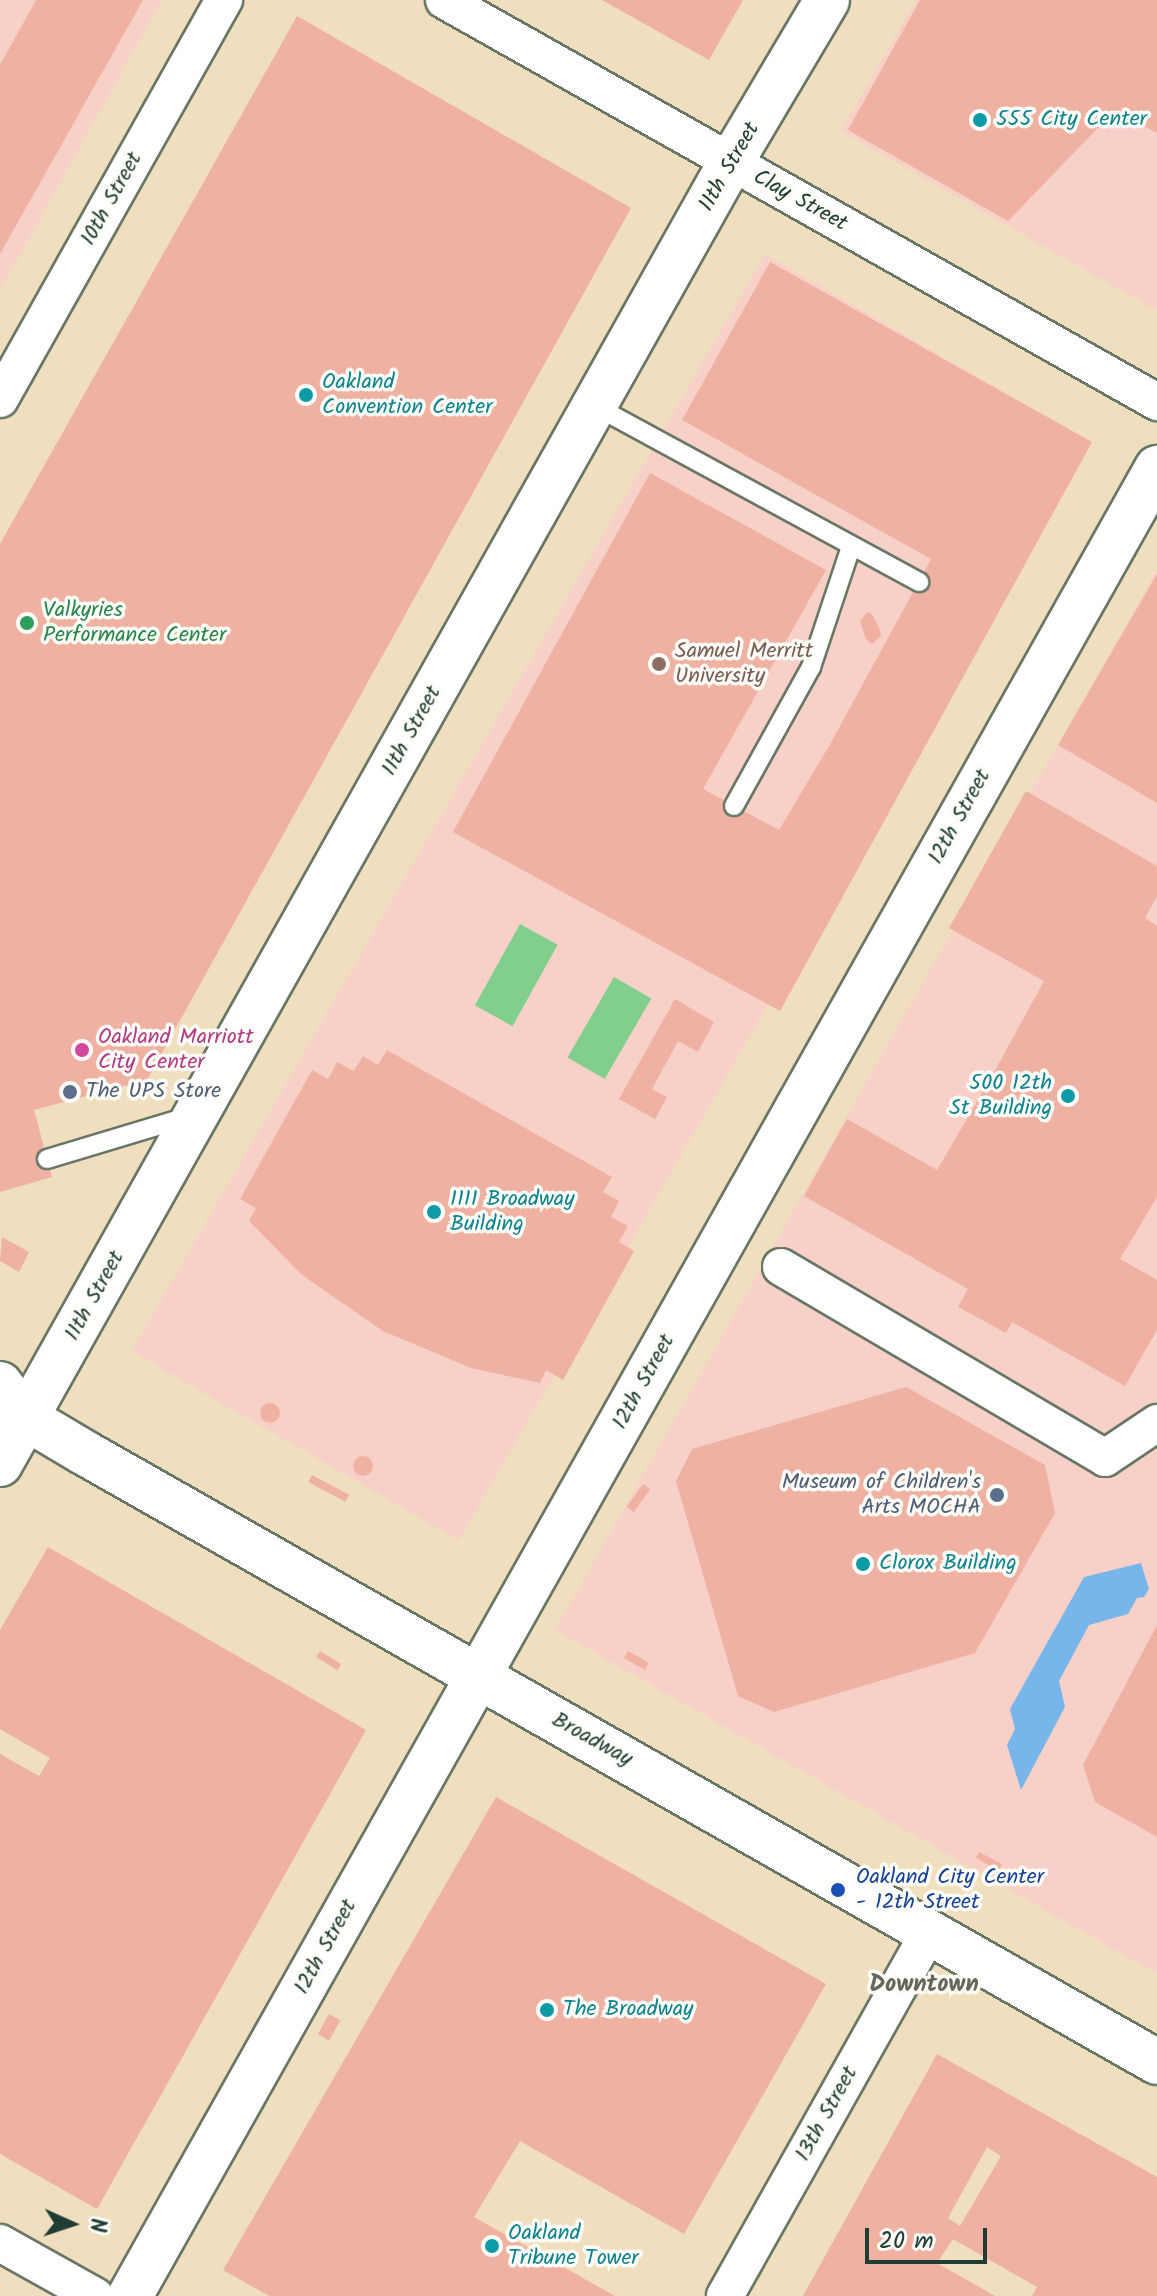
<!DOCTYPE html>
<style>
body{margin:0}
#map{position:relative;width:1157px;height:2296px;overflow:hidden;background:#efdfbe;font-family:Kalam,sans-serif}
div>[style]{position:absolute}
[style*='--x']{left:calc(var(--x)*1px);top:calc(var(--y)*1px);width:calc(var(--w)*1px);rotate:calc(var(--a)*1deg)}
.built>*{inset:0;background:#f7d1c8;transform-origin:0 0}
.green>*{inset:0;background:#81ce8d;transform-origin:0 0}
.water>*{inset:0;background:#78b5ea}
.building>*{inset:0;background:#eeb1a2;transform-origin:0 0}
.round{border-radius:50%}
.roads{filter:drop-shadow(2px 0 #687664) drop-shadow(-2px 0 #687664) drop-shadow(0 2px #687664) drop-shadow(0 -2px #687664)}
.lane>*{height:18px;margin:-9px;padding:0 9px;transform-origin:9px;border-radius:9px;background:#fff}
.street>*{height:36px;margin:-18px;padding:0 18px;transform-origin:18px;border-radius:18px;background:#fff}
.primary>*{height:44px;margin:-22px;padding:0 22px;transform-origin:22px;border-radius:22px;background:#fff}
.dots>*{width:22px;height:22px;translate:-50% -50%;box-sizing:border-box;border:4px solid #fdfcf7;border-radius:50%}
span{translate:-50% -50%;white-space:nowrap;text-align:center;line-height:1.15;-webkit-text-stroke:7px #fdfcf7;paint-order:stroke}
.culture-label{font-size:22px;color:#0d838f}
.left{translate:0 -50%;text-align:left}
.right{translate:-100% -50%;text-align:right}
.street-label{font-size:22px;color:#1f3d34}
.leisure-label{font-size:22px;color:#27864d}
.education-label{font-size:22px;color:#785e54}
.hotel-label{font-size:22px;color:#b23c85}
.service-label{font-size:22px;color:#4e5e75}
.transit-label{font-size:22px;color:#164399}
.neighbourhood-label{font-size:24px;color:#67665a;font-weight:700}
.north{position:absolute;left:32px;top:2184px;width:80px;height:80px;-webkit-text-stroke:6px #fdfcf7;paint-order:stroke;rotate:93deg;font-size:22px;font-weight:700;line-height:32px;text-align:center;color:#1f3d34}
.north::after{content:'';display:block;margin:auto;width:28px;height:36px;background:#1f3d34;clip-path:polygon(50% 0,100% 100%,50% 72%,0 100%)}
.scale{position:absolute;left:865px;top:2228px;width:122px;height:36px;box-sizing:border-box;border:4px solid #1f3d34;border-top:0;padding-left:10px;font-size:24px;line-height:28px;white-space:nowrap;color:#1f3d34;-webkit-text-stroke:6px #fdfcf7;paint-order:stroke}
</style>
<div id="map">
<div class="built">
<i style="clip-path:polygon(0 0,162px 0,0 291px)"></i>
<i style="clip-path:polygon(916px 0,1157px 0,1157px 311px,841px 131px)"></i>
<i style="left:765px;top:254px;width:378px;height:1267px;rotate:30deg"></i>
<i style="clip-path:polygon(1157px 570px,1157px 1974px,555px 1630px)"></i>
</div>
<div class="green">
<i style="left:520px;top:924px;width:43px;height:93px;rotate:29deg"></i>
<i style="left:614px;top:977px;width:43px;height:93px;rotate:30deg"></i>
</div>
<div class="water">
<i style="clip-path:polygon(1141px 1563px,1149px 1589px,1144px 1597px,1137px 1598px,1128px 1614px,1089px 1625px,1059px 1681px,1065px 1707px,1021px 1790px,1007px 1745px,1015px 1729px,1010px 1709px,1084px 1577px)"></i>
</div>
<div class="building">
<i style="clip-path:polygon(36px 0,143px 0,0 254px,0 65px)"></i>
<i style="clip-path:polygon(602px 0,743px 0,709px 60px)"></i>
<i style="clip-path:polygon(920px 0,1157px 0,1157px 133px,1115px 110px,1008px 221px,848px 130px)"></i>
<i style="clip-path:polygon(297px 16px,631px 208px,147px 1080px,34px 1110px,52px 1177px,0 1192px,0 544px)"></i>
<i style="clip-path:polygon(770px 262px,1092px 442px,780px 1011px,453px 832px,650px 473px,826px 570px,703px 789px,779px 830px,829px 746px,931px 559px,682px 420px)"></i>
<i style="clip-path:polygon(1157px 574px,1157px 803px,1058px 745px)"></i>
<i style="clip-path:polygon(867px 612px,872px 614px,880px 630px,881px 636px,872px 644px,866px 639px,860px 621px)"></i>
<i style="clip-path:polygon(1026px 791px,1157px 866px,1157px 896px,1145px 918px,1157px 926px,1157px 1197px,1120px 1259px,1157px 1280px,1157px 1330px,1125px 1386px,1012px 1322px,1006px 1333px,958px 1307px,968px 1289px,804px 1196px,847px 1119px,937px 1170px,993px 1074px,1044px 981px,949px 928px)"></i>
<i style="clip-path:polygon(675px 999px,714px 1022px,698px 1052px,678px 1041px,652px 1089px,667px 1097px,655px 1119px,619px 1099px)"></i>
<i style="clip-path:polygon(387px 1050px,612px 1177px,603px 1192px,619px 1201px,611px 1217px,628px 1226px,619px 1242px,634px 1251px,563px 1380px,546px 1370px,540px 1383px,471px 1368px,383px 1331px,302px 1275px,249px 1221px,256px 1208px,240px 1199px,312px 1070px,328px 1079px,337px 1062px,354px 1071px,363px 1056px,378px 1065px)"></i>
<i style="clip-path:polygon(2px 1237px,29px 1252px,19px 1272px,0 1261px)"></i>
<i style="clip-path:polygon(906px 1387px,1045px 1465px,1055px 1513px,975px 1653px,774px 1712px,738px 1696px,676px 1481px,692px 1449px)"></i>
<i class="round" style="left:260px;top:1403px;width:20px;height:20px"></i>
<i class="round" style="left:353px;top:1456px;width:20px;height:20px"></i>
<i style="left:312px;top:1475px;width:42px;height:8px;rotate:28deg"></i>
<i style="left:643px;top:1484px;width:9px;height:28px;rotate:36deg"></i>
<i style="clip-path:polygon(48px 1547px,366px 1730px,97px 2209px,0 2154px,0 1754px,39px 1776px,50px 1758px,0 1729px,0 1630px)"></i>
<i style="clip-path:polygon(1157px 1625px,1157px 1837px,1095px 1802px,1083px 1765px)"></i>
<i style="left:320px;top:1651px;width:25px;height:7px;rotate:32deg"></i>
<i style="left:628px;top:1651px;width:24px;height:8px;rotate:30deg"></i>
<i style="clip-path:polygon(496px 1797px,826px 1984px,684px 2234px,520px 2141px,474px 2217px,615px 2296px,269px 2296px,223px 2270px)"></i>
<i style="clip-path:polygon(979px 1852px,1002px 1864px,999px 1871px,976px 1858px)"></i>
<i style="left:329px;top:2014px;width:13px;height:23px;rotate:29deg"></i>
<i style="clip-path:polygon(evenodd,937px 2054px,1157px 2177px,1157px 2296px,1032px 2296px,1037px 2287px,953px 2239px,937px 2263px,995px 2296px,803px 2296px,937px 2054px,987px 2147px,1001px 2156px,960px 2226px,948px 2218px,987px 2147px)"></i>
</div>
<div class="roads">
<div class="lane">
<i style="--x:595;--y:406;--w:369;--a:28.5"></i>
<i style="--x:734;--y:806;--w:159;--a:-61"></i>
<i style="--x:811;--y:667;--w:126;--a:-71.6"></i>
<i style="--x:47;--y:1159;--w:146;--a:-16.7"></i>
</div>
<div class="street">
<i style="--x:444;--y:0;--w:819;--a:29.41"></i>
<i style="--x:0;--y:399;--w:458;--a:-60.7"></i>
<i style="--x:781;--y:1267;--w:376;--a:30.5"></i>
<i style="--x:1105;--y:1458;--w:63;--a:-33.9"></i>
<i style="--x:0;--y:2243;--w:109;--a:29.2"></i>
<i style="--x:725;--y:2296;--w:417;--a:-60.7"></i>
</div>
<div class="primary">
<i style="--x:0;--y:1384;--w:43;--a:52.6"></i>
<i style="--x:26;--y:1418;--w:69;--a:30.7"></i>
<i style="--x:85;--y:1453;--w:1233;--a:29.6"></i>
<i style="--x:0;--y:1464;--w:1493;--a:-60.69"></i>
<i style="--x:731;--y:162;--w:188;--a:-59.3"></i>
<i style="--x:130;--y:2296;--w:2097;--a:-60.67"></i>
</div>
</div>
<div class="dots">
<i style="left:980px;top:120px;background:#0f9aa8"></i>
<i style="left:306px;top:395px;background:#0f9aa8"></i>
<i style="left:27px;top:623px;background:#2e9e5b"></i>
<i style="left:659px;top:664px;background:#8d6e63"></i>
<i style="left:82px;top:1050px;background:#d1479c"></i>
<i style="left:70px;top:1092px;background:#5c6f8a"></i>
<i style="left:1068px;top:1096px;background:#0f9aa8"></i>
<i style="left:434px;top:1212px;background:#0f9aa8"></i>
<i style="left:997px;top:1495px;background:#5c6f8a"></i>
<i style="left:863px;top:1564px;background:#0f9aa8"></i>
<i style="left:838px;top:1890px;background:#1a4fb4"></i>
<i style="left:547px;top:2010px;background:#0f9aa8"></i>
<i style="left:492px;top:2246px;background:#0f9aa8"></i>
</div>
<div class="culture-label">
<span class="left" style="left:996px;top:120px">555 City Center</span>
<span class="left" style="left:322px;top:395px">Oakland<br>Convention Center</span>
<span class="right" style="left:1052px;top:1096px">500 12th<br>St Building</span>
<span class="left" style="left:450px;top:1212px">1111 Broadway<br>Building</span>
<span class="left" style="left:879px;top:1564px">Clorox Building</span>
<span class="left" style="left:563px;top:2010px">The Broadway</span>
<span class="left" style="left:508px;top:2246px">Oakland<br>Tribune Tower</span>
</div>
<div class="street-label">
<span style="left:730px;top:167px;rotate:-60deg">11th Street</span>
<span style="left:112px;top:199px;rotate:-61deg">10th Street</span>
<span style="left:800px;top:201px;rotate:29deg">Clay Street</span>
<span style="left:412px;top:731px;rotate:-61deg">11th Street</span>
<span style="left:960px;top:817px;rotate:-61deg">12th Street</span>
<span style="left:95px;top:1296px;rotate:-61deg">11th Street</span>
<span style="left:644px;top:1382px;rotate:-61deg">12th Street</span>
<span style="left:592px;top:1740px;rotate:29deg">Broadway</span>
<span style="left:326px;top:1947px;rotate:-61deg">12th Street</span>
<span style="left:827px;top:2114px;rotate:-61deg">13th Street</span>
</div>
<div class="leisure-label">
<span class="left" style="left:43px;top:623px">Valkyries<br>Performance Center</span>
</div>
<div class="education-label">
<span class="left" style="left:675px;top:664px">Samuel Merritt<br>University</span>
</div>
<div class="hotel-label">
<span class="left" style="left:98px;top:1050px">Oakland Marriott<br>City Center</span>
</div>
<div class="service-label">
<span class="left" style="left:86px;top:1092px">The UPS Store</span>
<span class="right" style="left:981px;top:1495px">Museum of Children's<br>Arts MOCHA</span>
</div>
<div class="transit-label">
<span class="left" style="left:856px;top:1890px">Oakland City Center<br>- 12th Street</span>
</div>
<div class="neighbourhood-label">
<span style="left:924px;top:1985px">Downtown</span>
</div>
<div class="north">N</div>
<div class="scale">20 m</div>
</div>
